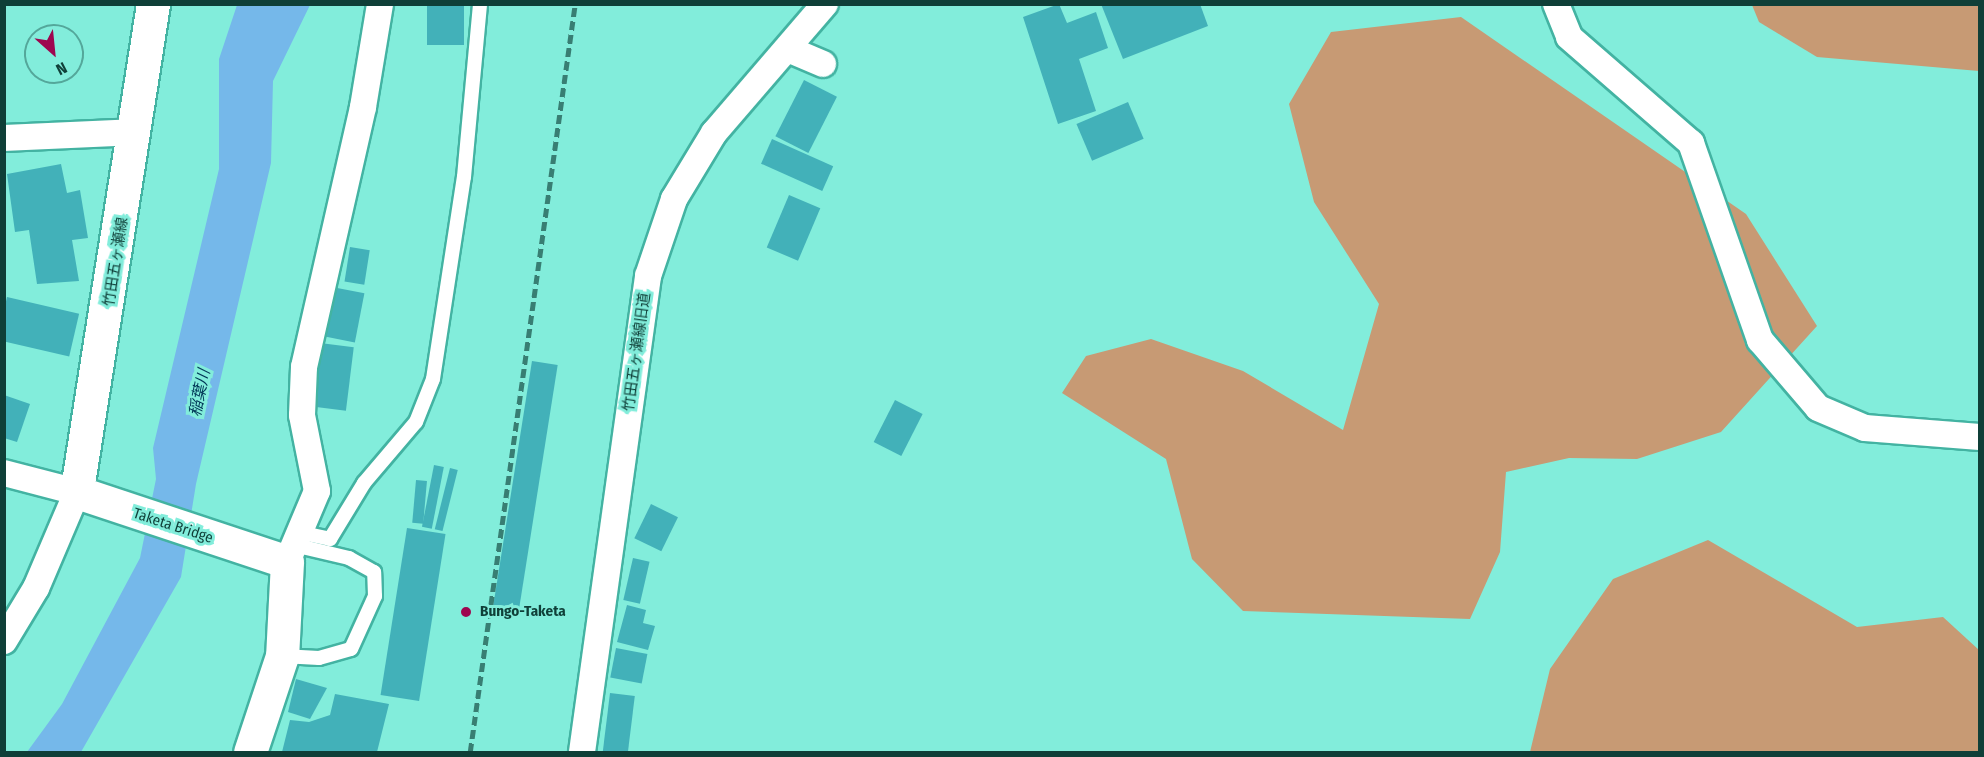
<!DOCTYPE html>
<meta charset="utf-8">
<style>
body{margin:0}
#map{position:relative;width:1984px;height:757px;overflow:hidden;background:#82eddb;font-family:"Fira Sans Condensed","Noto Sans JP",sans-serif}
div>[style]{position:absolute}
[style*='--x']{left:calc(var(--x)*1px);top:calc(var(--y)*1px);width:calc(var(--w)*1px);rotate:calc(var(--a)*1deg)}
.green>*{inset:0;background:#c79a74}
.water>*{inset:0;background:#75b8ea}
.building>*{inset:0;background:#42b1b9;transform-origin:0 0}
.roads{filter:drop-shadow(2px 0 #43b3a2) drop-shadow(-2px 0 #43b3a2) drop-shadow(0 2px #43b3a2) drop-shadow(0 -2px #43b3a2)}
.service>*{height:14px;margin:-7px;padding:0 7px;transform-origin:7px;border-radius:7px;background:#fff}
.minor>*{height:26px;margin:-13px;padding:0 13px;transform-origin:13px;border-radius:13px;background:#fff}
.primary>*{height:33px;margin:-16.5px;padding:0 16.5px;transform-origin:16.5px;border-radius:16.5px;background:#fff}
.rail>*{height:4.5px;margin-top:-2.25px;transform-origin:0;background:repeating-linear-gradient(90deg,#387e73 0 9px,transparent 0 13.5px)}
.dots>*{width:16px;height:16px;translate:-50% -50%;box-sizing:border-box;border:3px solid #82eddb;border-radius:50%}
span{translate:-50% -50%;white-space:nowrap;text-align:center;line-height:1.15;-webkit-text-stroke:6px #82eddb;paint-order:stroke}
.street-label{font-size:15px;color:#0f3f38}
.poi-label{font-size:15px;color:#0f3f38;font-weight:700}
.left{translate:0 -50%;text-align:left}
.water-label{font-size:16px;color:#003656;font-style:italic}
.frame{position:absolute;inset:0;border:6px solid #0f3f38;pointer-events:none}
.north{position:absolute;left:24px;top:24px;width:60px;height:60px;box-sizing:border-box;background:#82eddb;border:2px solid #54a79a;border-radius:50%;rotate:153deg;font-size:16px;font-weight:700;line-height:24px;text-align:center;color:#0f3f38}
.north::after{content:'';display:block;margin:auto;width:21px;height:27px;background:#9e064f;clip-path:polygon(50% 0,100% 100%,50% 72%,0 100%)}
</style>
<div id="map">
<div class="green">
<i style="clip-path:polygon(1752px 5px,1979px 5px,1979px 71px,1817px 57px,1759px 22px)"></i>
<i style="clip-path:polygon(1461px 17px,1746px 214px,1817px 326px,1721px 432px,1637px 459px,1569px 458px,1506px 472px,1500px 552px,1470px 619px,1243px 611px,1192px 559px,1166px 459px,1062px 393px,1086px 356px,1151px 339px,1243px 371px,1343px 430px,1379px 304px,1314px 202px,1289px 104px,1331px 32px)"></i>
<i style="clip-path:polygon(1708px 540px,1857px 627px,1943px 617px,1979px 650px,1979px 752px,1530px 752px,1550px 669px,1613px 579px)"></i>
</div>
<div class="water">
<i style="clip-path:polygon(237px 5px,310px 5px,273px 81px,271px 163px,196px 484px,181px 577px,81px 752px,27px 752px,62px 704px,140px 558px,156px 479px,153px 448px,219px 169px,219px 59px)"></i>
</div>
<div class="building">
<i style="left:427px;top:4px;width:37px;height:41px"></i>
<i style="clip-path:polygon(1059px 4px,1067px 23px,1096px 12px,1108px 48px,1079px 59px,1096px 111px,1058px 124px,1023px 17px)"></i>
<i style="clip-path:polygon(1101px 4px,1200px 4px,1208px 26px,1123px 59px)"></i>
<i style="left:804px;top:80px;width:37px;height:63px;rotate:27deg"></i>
<i style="left:1128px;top:102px;width:40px;height:56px;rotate:67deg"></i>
<i style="left:772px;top:139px;width:67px;height:27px;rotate:24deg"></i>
<i style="clip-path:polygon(61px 164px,67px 193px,80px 190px,88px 238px,72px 240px,79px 281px,37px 284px,29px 230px,15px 232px,7px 174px)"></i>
<i style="left:789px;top:195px;width:34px;height:57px;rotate:23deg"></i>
<i style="left:350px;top:247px;width:20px;height:35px;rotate:9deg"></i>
<i style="left:332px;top:287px;width:33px;height:50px;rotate:11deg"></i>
<i style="left:7px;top:297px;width:74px;height:44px;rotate:13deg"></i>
<i style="left:320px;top:343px;width:34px;height:64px;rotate:7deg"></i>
<i style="left:532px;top:361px;width:26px;height:248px;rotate:9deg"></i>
<i style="clip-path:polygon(4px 395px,30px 404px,17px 442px,4px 438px)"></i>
<i style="left:895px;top:400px;width:31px;height:47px;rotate:27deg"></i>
<i style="left:434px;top:465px;width:10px;height:63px;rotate:11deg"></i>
<i style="left:450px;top:468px;width:8px;height:63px;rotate:14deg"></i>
<i style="left:416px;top:480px;width:11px;height:43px;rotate:5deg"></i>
<i style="left:651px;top:504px;width:30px;height:38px;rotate:26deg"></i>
<i style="left:407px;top:528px;width:39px;height:169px;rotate:9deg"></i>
<i style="left:633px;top:558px;width:17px;height:43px;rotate:13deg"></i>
<i style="clip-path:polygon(627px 605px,646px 610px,643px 623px,655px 626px,648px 650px,617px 642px)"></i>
<i style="left:616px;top:648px;width:32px;height:30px;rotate:11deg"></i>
<i style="clip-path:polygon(296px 679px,327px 688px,310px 719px,288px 712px)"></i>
<i style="left:610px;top:693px;width:25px;height:59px;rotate:7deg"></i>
<i style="clip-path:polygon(335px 694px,389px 704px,377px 752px,282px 752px,290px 720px,309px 722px,330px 715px)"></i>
</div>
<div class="roads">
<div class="service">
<i style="--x:298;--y:532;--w:33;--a:12"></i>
<i style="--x:330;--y:539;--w:66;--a:-58.7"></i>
<i style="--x:364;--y:483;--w:80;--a:-49.6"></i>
<i style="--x:416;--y:422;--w:46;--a:-68.4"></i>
<i style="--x:433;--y:379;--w:204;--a:-81.3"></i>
<i style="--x:464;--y:177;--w:174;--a:-84.7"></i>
<i style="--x:282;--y:656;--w:37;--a:3"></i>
<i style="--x:319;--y:658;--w:33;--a:-16"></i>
<i style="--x:351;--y:649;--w:58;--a:-65.6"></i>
<i style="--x:375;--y:596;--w:24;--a:-92"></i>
<i style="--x:374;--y:572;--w:29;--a:-151"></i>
<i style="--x:349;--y:558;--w:57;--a:-166.7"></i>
</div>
<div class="minor">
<i style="--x:1556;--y:4;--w:35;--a:68"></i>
<i style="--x:1569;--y:37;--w:162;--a:41"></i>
<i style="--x:1691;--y:143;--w:209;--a:70.7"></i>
<i style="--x:1760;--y:340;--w:89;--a:49.5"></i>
<i style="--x:1818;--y:408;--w:51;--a:23.1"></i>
<i style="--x:1865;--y:428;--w:115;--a:4.5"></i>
<i style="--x:788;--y:49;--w:38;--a:23"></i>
<i style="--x:4;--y:138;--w:132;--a:-2.6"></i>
<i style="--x:4;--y:473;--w:75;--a:14.6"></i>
<i style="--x:77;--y:492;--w:104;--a:113.1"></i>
<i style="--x:36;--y:588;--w:62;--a:121.1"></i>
<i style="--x:287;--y:562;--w:77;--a:-67.1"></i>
<i style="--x:317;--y:491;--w:77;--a:-101.2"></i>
<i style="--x:302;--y:415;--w:48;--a:-87.6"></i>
<i style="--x:304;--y:367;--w:267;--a:-77.2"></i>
<i style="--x:363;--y:107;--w:104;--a:-80.6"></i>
<i style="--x:582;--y:752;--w:481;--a:-82.1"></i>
<i style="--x:648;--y:276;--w:81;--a:-71.3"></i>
<i style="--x:674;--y:199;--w:77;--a:-58.8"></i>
<i style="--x:714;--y:133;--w:170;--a:-49.3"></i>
</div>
<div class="primary">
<i style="--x:153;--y:4;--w:494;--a:98.9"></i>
<i style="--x:77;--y:492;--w:221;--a:18.4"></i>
<i style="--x:287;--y:562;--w:94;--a:93"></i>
<i style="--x:282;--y:656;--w:101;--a:108.4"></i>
</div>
</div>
<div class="rail">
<i style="--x:470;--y:752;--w:755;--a:-82.01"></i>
</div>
<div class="dots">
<i style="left:466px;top:612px;background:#9e064f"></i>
</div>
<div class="street-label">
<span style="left:116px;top:262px;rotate:-81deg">竹田五ヶ瀬線</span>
<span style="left:637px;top:352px;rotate:-82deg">竹田五ヶ瀬線旧道</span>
<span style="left:173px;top:526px;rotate:18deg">Taketa Bridge</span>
</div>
<div class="poi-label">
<span class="left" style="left:480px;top:612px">Bungo-Taketa</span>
</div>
<div class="water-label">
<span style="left:200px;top:393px;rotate:-78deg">稲葉川</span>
</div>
<div class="frame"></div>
<div class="north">N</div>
</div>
